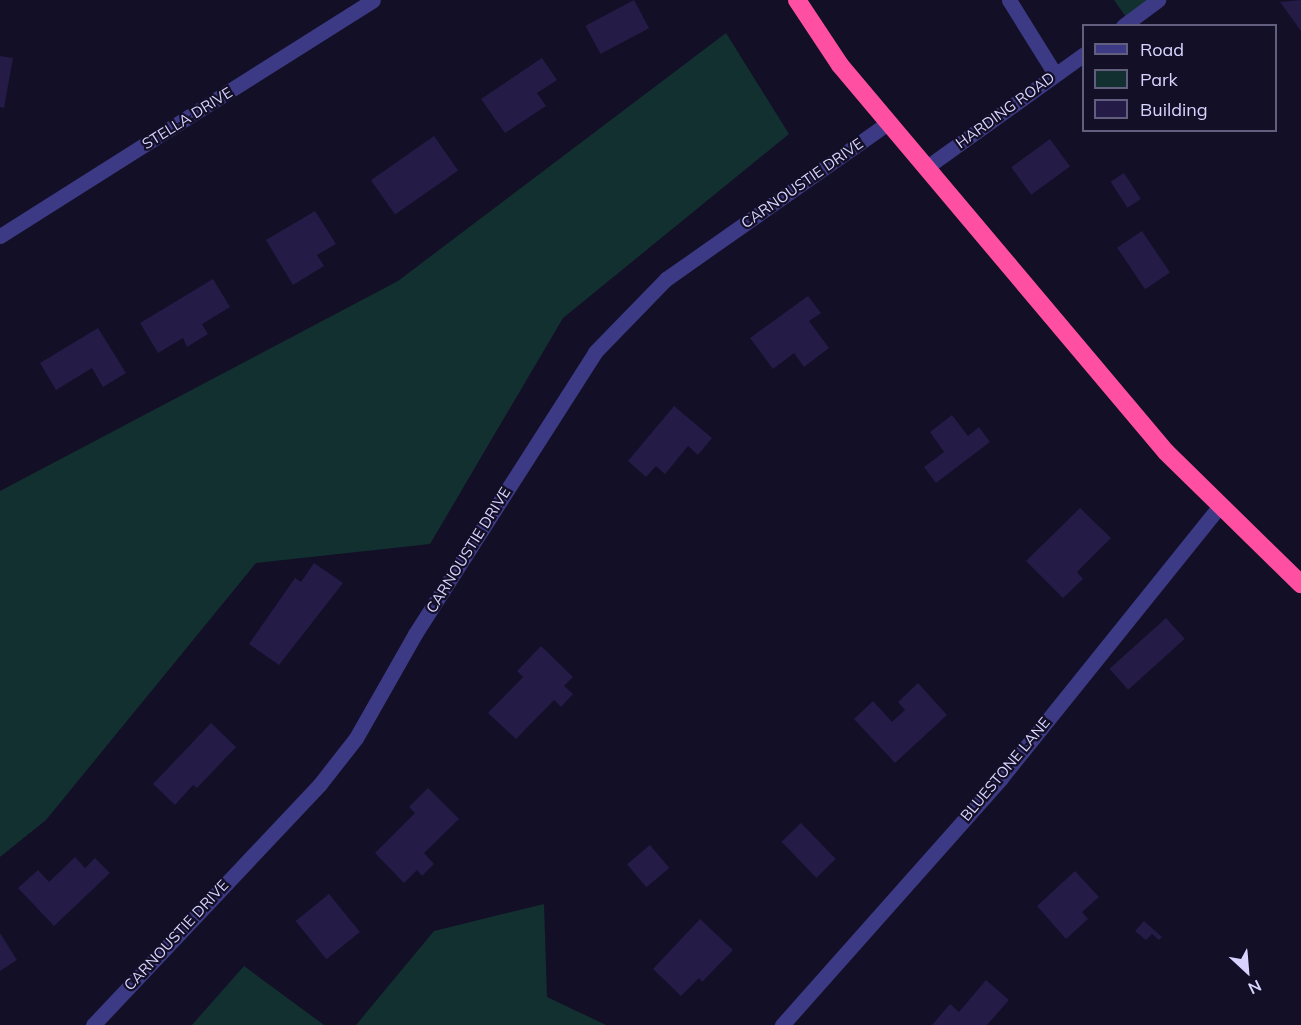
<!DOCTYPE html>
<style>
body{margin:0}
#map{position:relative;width:1301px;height:1025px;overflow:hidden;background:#130f26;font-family:Mulish,sans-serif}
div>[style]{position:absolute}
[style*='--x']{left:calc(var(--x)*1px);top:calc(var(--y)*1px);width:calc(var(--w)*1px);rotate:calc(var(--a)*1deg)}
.green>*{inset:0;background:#12302f}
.building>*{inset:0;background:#241b47;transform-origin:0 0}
.minor>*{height:15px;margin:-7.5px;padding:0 7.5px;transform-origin:7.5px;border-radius:7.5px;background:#3d3a85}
.highway>*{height:18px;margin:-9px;padding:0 9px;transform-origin:9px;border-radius:9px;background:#ff4fa3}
span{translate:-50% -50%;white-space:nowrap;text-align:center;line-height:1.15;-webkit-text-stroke:4.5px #130f26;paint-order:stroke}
.street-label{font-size:15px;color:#d9d4ff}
.legend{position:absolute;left:1082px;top:24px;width:195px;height:108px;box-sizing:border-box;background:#130f26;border:2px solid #625e7d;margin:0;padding:8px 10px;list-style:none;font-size:18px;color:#d9d4ff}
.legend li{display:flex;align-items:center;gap:12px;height:30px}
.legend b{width:30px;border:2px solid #625e7d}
.north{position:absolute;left:1217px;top:941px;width:60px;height:60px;-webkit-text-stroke:4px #130f26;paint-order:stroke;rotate:154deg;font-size:16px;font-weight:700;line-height:24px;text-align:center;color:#d9d4ff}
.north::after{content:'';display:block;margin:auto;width:21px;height:27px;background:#d9d4ff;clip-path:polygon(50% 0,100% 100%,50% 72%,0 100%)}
</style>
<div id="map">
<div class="green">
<i style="clip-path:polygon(1114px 0,1165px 0,1131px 24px)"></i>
<i style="clip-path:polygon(726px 33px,789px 134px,563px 318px,430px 544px,256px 563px,46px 820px,0 857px,0 491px,398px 281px)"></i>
<i style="clip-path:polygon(544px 904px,547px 997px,606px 1025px,356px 1025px,434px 931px)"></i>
<i style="clip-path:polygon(244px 966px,324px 1025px,192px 1025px)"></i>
</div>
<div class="building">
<i style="left:634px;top:0;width:32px;height:55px;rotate:62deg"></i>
<i style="clip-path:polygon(1301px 0,1301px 31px,1280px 2px)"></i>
<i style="clip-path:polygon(0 56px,13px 58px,4px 108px,0 107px)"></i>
<i style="clip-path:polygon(542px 58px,557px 80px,537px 93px,546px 106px,505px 133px,481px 99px)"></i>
<i style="left:434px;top:136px;width:42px;height:77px;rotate:55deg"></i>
<i style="left:1050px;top:139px;width:34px;height:48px;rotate:54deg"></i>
<i style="left:1124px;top:173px;width:31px;height:16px;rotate:57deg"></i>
<i style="clip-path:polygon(315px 211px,336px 244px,317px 255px,324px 266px,293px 285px,266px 240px)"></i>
<i style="left:1142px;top:231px;width:50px;height:30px;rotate:56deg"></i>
<i style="clip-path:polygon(213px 279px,230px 307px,202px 324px,208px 334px,187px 347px,183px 338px,158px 353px,140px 323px)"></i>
<i style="clip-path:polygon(808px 296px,821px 313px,809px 321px,829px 348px,804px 367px,794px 353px,773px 369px,750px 338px)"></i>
<i style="clip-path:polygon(98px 328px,126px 373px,103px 387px,92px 368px,56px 390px,40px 363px)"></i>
<i style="clip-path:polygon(674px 406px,712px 438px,698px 455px,688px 446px,665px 474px,656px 466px,646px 477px,628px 461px)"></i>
<i style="clip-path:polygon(952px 415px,968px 436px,979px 427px,990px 442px,936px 483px,924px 467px,944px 452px,930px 432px)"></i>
<i style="clip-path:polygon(1080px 508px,1111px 538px,1077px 572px,1083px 579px,1063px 598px,1026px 561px)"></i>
<i style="clip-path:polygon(314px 563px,343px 583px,279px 665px,249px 644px,295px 578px,301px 582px)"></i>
<i style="left:1166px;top:618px;width:28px;height:76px;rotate:48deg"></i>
<i style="clip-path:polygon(541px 646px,573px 677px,564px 686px,573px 694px,561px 707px,554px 700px,516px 739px,488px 713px,523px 677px,517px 671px)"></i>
<i style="clip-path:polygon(918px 683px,947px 715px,895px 763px,854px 719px,873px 701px,892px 722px,905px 710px,898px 702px)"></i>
<i style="clip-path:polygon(211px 723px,236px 747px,197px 788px,193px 785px,175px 805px,153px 784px)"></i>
<i style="clip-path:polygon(428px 788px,459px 819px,424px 853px,434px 864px,422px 876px,417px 870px,404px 883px,375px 853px,415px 813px,409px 807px)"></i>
<i style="left:801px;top:823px;width:50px;height:27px;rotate:46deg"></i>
<i style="left:650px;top:845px;width:30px;height:30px;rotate:50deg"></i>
<i style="clip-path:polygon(75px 857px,85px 868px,95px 858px,110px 873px,54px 926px,18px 888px,38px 870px,49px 882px)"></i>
<i style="clip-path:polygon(1075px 871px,1099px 897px,1082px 912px,1088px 919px,1066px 939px,1037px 906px)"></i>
<i style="left:329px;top:894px;width:49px;height:43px;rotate:51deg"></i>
<i style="clip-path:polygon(700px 919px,733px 950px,702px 982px,699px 978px,681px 996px,653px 969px)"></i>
<i style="clip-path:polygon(1144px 921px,1162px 937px,1159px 940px,1152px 934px,1146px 940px,1135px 931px)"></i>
<i style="clip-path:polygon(0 933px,17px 960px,0 971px)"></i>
<i style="clip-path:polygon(986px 980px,1009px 1000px,987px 1025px,932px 1025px,950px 1004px,959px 1012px)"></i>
</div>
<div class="minor">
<i style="--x:1009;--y:0;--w:87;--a:58.1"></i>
<i style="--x:1123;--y:26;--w:44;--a:-36.6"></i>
<i style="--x:927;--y:167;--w:193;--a:-35.7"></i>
<i style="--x:0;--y:236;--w:441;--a:-32.3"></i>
<i style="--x:93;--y:1025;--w:331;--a:-46.7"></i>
<i style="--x:320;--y:784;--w:58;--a:-52"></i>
<i style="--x:356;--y:738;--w:120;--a:-60.4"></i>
<i style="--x:415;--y:634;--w:335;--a:-57.4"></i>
<i style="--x:595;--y:352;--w:102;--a:-45.8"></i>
<i style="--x:666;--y:279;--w:271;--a:-35.1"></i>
<i style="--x:782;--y:1025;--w:330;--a:-48.4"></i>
<i style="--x:1001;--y:778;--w:349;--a:-51.2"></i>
</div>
<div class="highway">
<i style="--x:797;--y:0;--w:78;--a:56.5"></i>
<i style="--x:840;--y:65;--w:506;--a:49.89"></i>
<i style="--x:1166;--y:452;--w:189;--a:44.4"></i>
</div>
<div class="street-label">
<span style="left:1005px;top:110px;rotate:-36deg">HARDING ROAD</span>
<span style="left:187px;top:118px;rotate:-32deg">STELLA DRIVE</span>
<span style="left:802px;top:183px;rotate:-35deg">CARNOUSTIE DRIVE</span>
<span style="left:468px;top:550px;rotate:-58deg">CARNOUSTIE DRIVE</span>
<span style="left:1005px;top:769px;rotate:-50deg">BLUESTONE LANE</span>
<span style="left:176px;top:935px;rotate:-47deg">CARNOUSTIE DRIVE</span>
</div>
<ul class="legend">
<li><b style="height:8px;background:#3d3a85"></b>Road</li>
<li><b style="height:16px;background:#12302f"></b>Park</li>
<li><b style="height:16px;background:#241b47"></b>Building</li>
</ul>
<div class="north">N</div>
</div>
